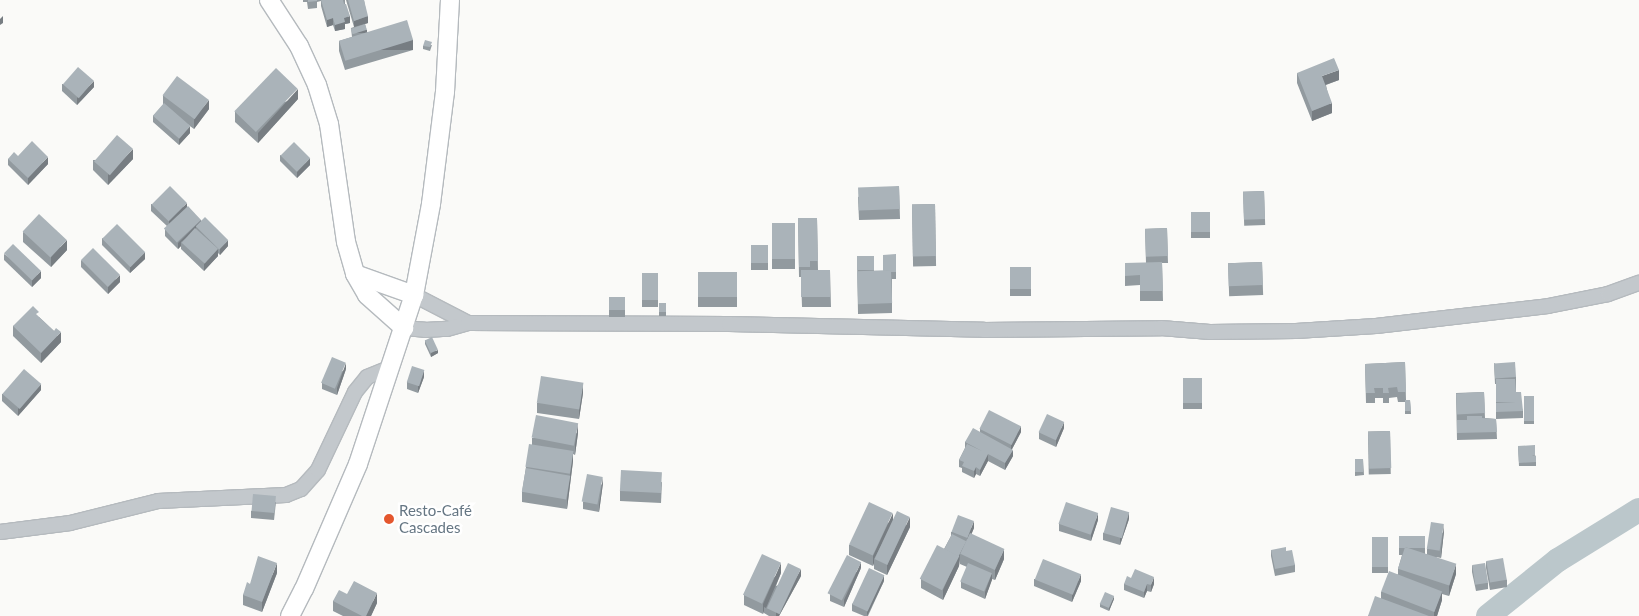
<!DOCTYPE html>
<meta charset="utf-8">
<style>
body{margin:0}
#map{position:relative;width:1639px;height:616px;overflow:hidden;background:#fafaf8;font-family:Lato,sans-serif}
div>[style]{position:absolute}
[style*='--x']{left:calc(var(--x)*1px);top:calc(var(--y)*1px);width:calc(var(--w)*1px);rotate:calc(var(--a)*1deg)}
.river>*{height:24px;margin:-12px;padding:0 12px;transform-origin:12px;border-radius:12px;background:#bbc7cb}
.roads{filter:drop-shadow(1px 0 #b5babe) drop-shadow(-1px 0 #b5babe) drop-shadow(0 1px #b5babe) drop-shadow(0 -1px #b5babe)}
.minor>*{height:14px;margin:-7px;padding:0 7px;transform-origin:7px;border-radius:7px;background:#c3c8cc}
.major>*{height:18px;margin:-9px;padding:0 9px;transform-origin:9px;border-radius:9px;background:#fff}
.wall>*{inset:0;background:#929a9f;transform-origin:0 0}
.shaded-wall>*{inset:0;background:#777d82;transform-origin:0 0}
.building>*{inset:0;background:#aab3b9;transform-origin:0 0}
.dots>*{width:14px;height:14px;translate:-50% -50%;box-sizing:border-box;border:2px solid #fff;border-radius:50%}
span{translate:-50% -50%;white-space:nowrap;text-align:center;line-height:1.15;-webkit-text-stroke:5px #fff;paint-order:stroke}
.poi-label{font-size:15px;color:#657683}
.left{translate:0 -50%;text-align:left}
</style>
<div id="map">
<div class="river">
<i style="--x:1488;--y:616;--w:90;--a:-38.7"></i>
<i style="--x:1558;--y:560;--w:95;--a:-31.7"></i>
</div>
<div class="roads">
<div class="minor">
<i style="--x:414;--y:295;--w:61;--a:27.4"></i>
<i style="--x:404;--y:328;--w:21;--a:5"></i>
<i style="--x:425;--y:330;--w:22;--a:-3"></i>
<i style="--x:447;--y:329;--w:22;--a:-16"></i>
<i style="--x:468;--y:323;--w:261;--a:0.2"></i>
<i style="--x:729;--y:324;--w:255;--a:1.3"></i>
<i style="--x:984;--y:330;--w:177;--a:-0.6"></i>
<i style="--x:1161;--y:328;--w:49;--a:4.7"></i>
<i style="--x:1210;--y:332;--w:86;--a:-0.7"></i>
<i style="--x:1296;--y:331;--w:80;--a:-3.6"></i>
<i style="--x:1376;--y:326;--w:173;--a:-6.6"></i>
<i style="--x:1548;--y:306;--w:61;--a:-11.3"></i>
<i style="--x:1608;--y:294;--w:33;--a:-20"></i>
<i style="--x:0;--y:532;--w:71;--a:-7.3"></i>
<i style="--x:70;--y:523;--w:91;--a:-14"></i>
<i style="--x:158;--y:501;--w:128;--a:-2.7"></i>
<i style="--x:286;--y:495;--w:16;--a:-22"></i>
<i style="--x:301;--y:489;--w:25;--a:-48"></i>
<i style="--x:318;--y:470;--w:86;--a:-64.6"></i>
<i style="--x:355;--y:392;--w:19;--a:-51"></i>
<i style="--x:367;--y:377;--w:24;--a:-22"></i>
</div>
<div class="major">
<i style="--x:269;--y:0;--w:55;--a:56.9"></i>
<i style="--x:299;--y:46;--w:43;--a:65.2"></i>
<i style="--x:317;--y:85;--w:41;--a:72.9"></i>
<i style="--x:329;--y:124;--w:119;--a:81.8"></i>
<i style="--x:346;--y:242;--w:33;--a:74"></i>
<i style="--x:355;--y:274;--w:24;--a:60"></i>
<i style="--x:367;--y:295;--w:50;--a:41.7"></i>
<i style="--x:355;--y:274;--w:63;--a:19.6"></i>
<i style="--x:290;--y:616;--w:30;--a:-63"></i>
<i style="--x:304;--y:589;--w:136;--a:-66.6"></i>
<i style="--x:358;--y:464;--w:178;--a:-71.7"></i>
<i style="--x:414;--y:295;--w:93;--a:-79.4"></i>
<i style="--x:431;--y:204;--w:113;--a:-82.9"></i>
<i style="--x:445;--y:92;--w:92;--a:-86.9"></i>
</div>
</div>
<div class="wall">
<i style="clip-path:polygon(303px 0,345px 0,345px 4px,350px 23px,345px 24px,345px 29px,335px 31px,333px 25px,327px 27px,321px 6px,321px 1px,317px 2px,317px 8px,308px 9px,307px 2px,303px 2px)"></i>
<i style="clip-path:polygon(346px 0,364px 0,368px 23px,365px 24px,367px 32px,413px 50px,345px 70px,339px 51px,339px 41px,352px 37px,351px 28px,354px 27px)"></i>
<i style="clip-path:polygon(432px 45px,430px 51px,423px 49px,423px 46px)"></i>
<i style="clip-path:polygon(1297px 73px,1339px 80px,1326px 85px,1332px 113px,1312px 121px,1297px 83px)"></i>
<i style="clip-path:polygon(62px 84px,94px 87px,77px 105px,62px 91px)"></i>
<i style="clip-path:polygon(163px 95px,209px 109px,194px 129px,183px 121px,190px 133px,179px 145px,153px 122px,153px 116px,163px 105px)"></i>
<i style="clip-path:polygon(298px 99px,258px 143px,235px 122px,235px 112px)"></i>
<i style="clip-path:polygon(280px 155px,310px 165px,297px 178px,280px 161px)"></i>
<i style="clip-path:polygon(18px 156px,48px 164px,28px 185px,8px 165px,8px 159px)"></i>
<i style="clip-path:polygon(133px 159px,108px 185px,93px 170px,93px 160px)"></i>
<i style="clip-path:polygon(899px 186px,900px 219px,859px 220px,858px 197px)"></i>
<i style="left:1264px;top:191px;width:34px;height:21px;rotate:88deg"></i>
<i style="clip-path:polygon(151px 204px,187px 207px,228px 246px,220px 255px,218px 253px,218px 256px,204px 271px,181px 249px,181px 246px,178px 249px,165px 236px,165px 230px,168px 227px,151px 211px)"></i>
<i style="left:935px;top:204px;width:62px;height:23px;rotate:89deg"></i>
<i style="left:1210px;top:212px;width:26px;height:19px;rotate:90deg"></i>
<i style="clip-path:polygon(798px 218px,817px 218px,818px 270px,830px 270px,831px 307px,802px 307px,801px 277px,799px 277px)"></i>
<i style="left:772px;top:223px;width:23px;height:46px"></i>
<i style="clip-path:polygon(1167px 228px,1168px 263px,1162px 263px,1163px 301px,1140px 301px,1140px 285px,1125px 286px,1125px 263px,1146px 263px,1145px 229px)"></i>
<i style="clip-path:polygon(23px 232px,67px 250px,51px 267px,23px 242px)"></i>
<i style="clip-path:polygon(102px 238px,145px 259px,130px 273px,102px 245px)"></i>
<i style="left:751px;top:245px;width:17px;height:25px"></i>
<i style="clip-path:polygon(4px 254px,41px 278px,32px 287px,4px 260px)"></i>
<i style="clip-path:polygon(896px 254px,896px 279px,892px 279px,892px 313px,858px 314px,857px 256px,874px 256px,874px 271px,883px 271px)"></i>
<i style="clip-path:polygon(81px 260px,120px 282px,108px 294px,81px 267px)"></i>
<i style="left:1262px;top:262px;width:33px;height:34px;rotate:88deg"></i>
<i style="left:1010px;top:267px;width:21px;height:29px"></i>
<i style="left:698px;top:272px;width:39px;height:35px"></i>
<i style="left:642px;top:273px;width:16px;height:34px"></i>
<i style="left:609px;top:297px;width:16px;height:20px"></i>
<i style="left:659px;top:303px;width:7px;height:13px"></i>
<i style="clip-path:polygon(39px 317px,54px 331px,61px 342px,41px 363px,13px 336px,13px 326px)"></i>
<i style="clip-path:polygon(425px 340px,438px 353px,431px 357px,425px 344px)"></i>
<i style="clip-path:polygon(1405px 362px,1406px 400px,1410px 400px,1411px 414px,1405px 414px,1405px 402px,1398px 402px,1397px 397px,1389px 398px,1389px 403px,1383px 403px,1383px 398px,1375px 398px,1375px 403px,1366px 403px,1365px 364px)"></i>
<i style="clip-path:polygon(1494px 363px,1516px 377px,1516px 392px,1523px 411px,1523px 418px,1496px 419px,1496px 384px,1495px 384px)"></i>
<i style="clip-path:polygon(346px 369px,337px 395px,322px 389px,322px 383px)"></i>
<i style="clip-path:polygon(424px 377px,418px 393px,407px 389px,407px 382px)"></i>
<i style="left:1183px;top:378px;width:19px;height:31px"></i>
<i style="clip-path:polygon(41px 390px,18px 416px,2px 401px,2px 394px)"></i>
<i style="clip-path:polygon(1484px 392px,1485px 418px,1496px 419px,1497px 439px,1457px 440px,1456px 393px)"></i>
<i style="clip-path:polygon(583px 393px,579px 419px,537px 413px,537px 403px)"></i>
<i style="left:1524px;top:396px;width:10px;height:28px"></i>
<i style="clip-path:polygon(1064px 428px,1056px 447px,1039px 439px,1039px 432px)"></i>
<i style="clip-path:polygon(980px 429px,1021px 432px,1012px 449px,1013px 456px,1005px 470px,988px 461px,980px 476px,976px 474px,974px 478px,962px 472px,962px 468px,959px 467px,959px 460px,965px 448px,965px 442px,980px 432px)"></i>
<i style="left:1390px;top:431px;width:43px;height:22px;rotate:89deg"></i>
<i style="clip-path:polygon(578px 433px,575px 455px,573px 454px,573px 461px,567px 509px,522px 502px,522px 492px,526px 467px,532px 445px,532px 438px)"></i>
<i style="clip-path:polygon(1518px 446px,1536px 456px,1536px 466px,1519px 466px)"></i>
<i style="clip-path:polygon(1355px 459px,1363px 459px,1364px 475px,1355px 476px)"></i>
<i style="clip-path:polygon(662px 482px,661px 503px,620px 501px,620px 491px)"></i>
<i style="clip-path:polygon(603px 483px,599px 512px,583px 509px,583px 502px)"></i>
<i style="clip-path:polygon(276px 502px,274px 520px,251px 518px,251px 511px)"></i>
<i style="clip-path:polygon(1129px 519px,1120px 545px,1103px 540px,1103px 533px)"></i>
<i style="clip-path:polygon(893px 520px,910px 527px,887px 575px,874px 569px,874px 563px,873px 566px,849px 555px,849px 545px)"></i>
<i style="clip-path:polygon(1098px 520px,1091px 541px,1059px 531px,1059px 524px)"></i>
<i style="clip-path:polygon(974px 528px,971px 534px,1004px 559px,995px 580px,992px 579px,985px 599px,961px 588px,961px 582px,967px 567px,960px 564px,960px 560px,959px 566px,943px 600px,921px 588px,921px 579px,944px 549px,951px 536px,951px 532px)"></i>
<i style="clip-path:polygon(1444px 531px,1441px 558px,1436px 557px,1456px 574px,1449px 596px,1442px 594px,1442px 600px,1437px 616px,1368px 616px,1381px 598px,1381px 592px,1398px 574px,1398px 569px,1402px 555px,1399px 555px,1399px 536px,1425px 536px,1425px 554px,1427px 554px,1427px 549px)"></i>
<i style="left:1372px;top:537px;width:16px;height:36px"></i>
<i style="clip-path:polygon(1271px 550px,1286px 551px,1295px 565px,1295px 572px,1275px 576px,1271px 556px)"></i>
<i style="clip-path:polygon(1486px 561px,1507px 580px,1507px 587px,1490px 590px,1486px 568px)"></i>
<i style="clip-path:polygon(1472px 565px,1488px 583px,1488px 589px,1476px 591px,1472px 572px)"></i>
<i style="clip-path:polygon(861px 568px,844px 607px,830px 601px,830px 594px)"></i>
<i style="clip-path:polygon(277px 573px,262px 612px,243px 605px,243px 595px,250px 584px)"></i>
<i style="clip-path:polygon(781px 573px,776px 586px,801px 576px,779px 616px,769px 616px,764px 613px,764px 611px,763px 614px,744px 605px,744px 595px)"></i>
<i style="clip-path:polygon(1131px 578px,1154px 584px,1151px 592px,1147px 591px,1144px 598px,1124px 590px,1124px 584px)"></i>
<i style="clip-path:polygon(1034px 579px,1081px 581px,1072px 602px,1034px 586px)"></i>
<i style="clip-path:polygon(884px 581px,868px 616px,864px 616px,852px 611px,852px 604px)"></i>
<i style="clip-path:polygon(347px 594px,377px 603px,371px 616px,343px 616px,333px 611px,333px 601px)"></i>
<i style="clip-path:polygon(1114px 599px,1109px 611px,1100px 607px,1100px 604px)"></i>
</div>
<div class="shaded-wall">
<i style="clip-path:polygon(3px 16px,3px 23px,0 25px,0 19px)"></i>
<i style="clip-path:polygon(350px 16px,350px 23px,345px 24px,345px 29px,335px 31px,335px 25px,344px 18px)"></i>
<i style="clip-path:polygon(368px 16px,368px 23px,354px 27px,354px 21px)"></i>
<i style="clip-path:polygon(333px 18px,333px 25px,327px 27px,327px 20px)"></i>
<i style="left:367px;top:30px;width:3px;height:15px;rotate:90deg"></i>
<i style="left:413px;top:40px;width:10px;height:71px;rotate:90deg"></i>
<i style="clip-path:polygon(1339px 70px,1339px 80px,1322px 86px,1322px 76px)"></i>
<i style="clip-path:polygon(94px 81px,94px 87px,77px 105px,77px 98px)"></i>
<i style="clip-path:polygon(298px 89px,298px 99px,258px 143px,258px 133px)"></i>
<i style="clip-path:polygon(209px 100px,209px 109px,194px 129px,194px 119px)"></i>
<i style="clip-path:polygon(1332px 103px,1332px 113px,1312px 121px,1312px 111px)"></i>
<i style="clip-path:polygon(190px 126px,190px 133px,179px 145px,179px 138px)"></i>
<i style="clip-path:polygon(133px 149px,133px 159px,108px 185px,108px 175px)"></i>
<i style="clip-path:polygon(48px 157px,48px 164px,28px 185px,28px 178px)"></i>
<i style="clip-path:polygon(310px 158px,310px 165px,297px 178px,297px 172px)"></i>
<i style="clip-path:polygon(187px 203px,187px 210px,169px 228px,169px 221px)"></i>
<i style="clip-path:polygon(201px 220px,201px 226px,196px 226px,196px 231px,181px 242px,181px 246px,178px 249px,178px 243px)"></i>
<i style="clip-path:polygon(67px 240px,67px 250px,51px 267px,51px 257px)"></i>
<i style="clip-path:polygon(228px 240px,228px 246px,220px 255px,220px 249px)"></i>
<i style="clip-path:polygon(218px 249px,218px 256px,204px 271px,204px 264px)"></i>
<i style="clip-path:polygon(145px 252px,145px 259px,130px 273px,130px 266px)"></i>
<i style="clip-path:polygon(41px 271px,41px 278px,32px 287px,32px 280px)"></i>
<i style="clip-path:polygon(120px 275px,120px 282px,108px 294px,108px 287px)"></i>
<i style="clip-path:polygon(61px 332px,61px 342px,41px 363px,41px 353px)"></i>
<i style="clip-path:polygon(438px 350px,438px 353px,431px 357px,431px 353px)"></i>
<i style="clip-path:polygon(346px 363px,346px 369px,337px 395px,337px 388px)"></i>
<i style="clip-path:polygon(424px 370px,424px 377px,418px 393px,418px 386px)"></i>
<i style="clip-path:polygon(583px 383px,583px 393px,579px 419px,579px 409px)"></i>
<i style="clip-path:polygon(41px 384px,41px 390px,18px 416px,18px 409px)"></i>
<i style="clip-path:polygon(1064px 422px,1064px 428px,1056px 447px,1056px 440px)"></i>
<i style="clip-path:polygon(578px 423px,578px 433px,575px 455px,575px 445px)"></i>
<i style="clip-path:polygon(1021px 426px,1021px 432px,1011px 451px,1011px 444px)"></i>
<i style="clip-path:polygon(1013px 450px,1013px 456px,1005px 470px,1005px 463px)"></i>
<i style="clip-path:polygon(573px 451px,573px 461px,567px 509px,567px 499px)"></i>
<i style="clip-path:polygon(988px 454px,988px 461px,980px 476px,980px 470px)"></i>
<i style="clip-path:polygon(976px 467px,976px 474px,974px 478px,974px 471px)"></i>
<i style="clip-path:polygon(603px 477px,603px 483px,599px 512px,599px 505px)"></i>
<i style="clip-path:polygon(1129px 512px,1129px 519px,1120px 545px,1120px 539px)"></i>
<i style="clip-path:polygon(893px 513px,893px 523px,874px 559px,874px 563px,873px 566px,873px 556px)"></i>
<i style="clip-path:polygon(1098px 513px,1098px 520px,1091px 541px,1091px 535px)"></i>
<i style="clip-path:polygon(910px 517px,910px 527px,887px 575px,887px 565px)"></i>
<i style="clip-path:polygon(974px 521px,974px 528px,967px 545px,967px 538px)"></i>
<i style="clip-path:polygon(1444px 524px,1444px 531px,1441px 558px,1441px 551px)"></i>
<i style="clip-path:polygon(966px 541px,960px 554px,959px 566px,943px 600px,943px 590px,958px 556px)"></i>
<i style="clip-path:polygon(1004px 549px,1004px 559px,995px 580px,995px 570px)"></i>
<i style="clip-path:polygon(861px 562px,861px 568px,844px 607px,844px 600px)"></i>
<i style="clip-path:polygon(277px 563px,277px 573px,262px 612px,262px 602px)"></i>
<i style="clip-path:polygon(781px 563px,781px 573px,766px 608px,764px 607px,764px 611px,763px 614px,763px 604px)"></i>
<i style="clip-path:polygon(1456px 564px,1456px 574px,1449px 596px,1449px 586px)"></i>
<i style="clip-path:polygon(801px 569px,801px 576px,779px 616px,776px 616px,776px 613px)"></i>
<i style="clip-path:polygon(992px 573px,992px 580px,985px 599px,985px 592px)"></i>
<i style="clip-path:polygon(1081px 574px,1081px 581px,1072px 602px,1072px 595px)"></i>
<i style="clip-path:polygon(884px 575px,884px 581px,867px 616px,867px 611px)"></i>
<i style="clip-path:polygon(1154px 577px,1154px 584px,1151px 592px,1151px 585px)"></i>
<i style="clip-path:polygon(1147px 584px,1147px 591px,1144px 598px,1144px 592px)"></i>
<i style="clip-path:polygon(1442px 591px,1442px 600px,1437px 616px,1434px 616px,1434px 612px)"></i>
<i style="clip-path:polygon(377px 593px,377px 603px,371px 616px,366px 616px)"></i>
<i style="clip-path:polygon(1114px 596px,1114px 599px,1109px 611px,1109px 608px)"></i>
</div>
<div class="building">
<i style="clip-path:polygon(308px 0,317px 0,317px 1px,308px 2px)"></i>
<i style="clip-path:polygon(321px 0,345px 0,343px 0,344px 4px,346px 4px,350px 16px,344px 18px,345px 22px,335px 25px,333px 18px,327px 20px)"></i>
<i style="clip-path:polygon(348px 0,364px 0,368px 16px,354px 21px)"></i>
<i style="left:407px;top:20px;width:21px;height:71px;rotate:73deg"></i>
<i style="left:365px;top:24px;width:6px;height:15px;rotate:72deg"></i>
<i style="clip-path:polygon(425px 40px,432px 42px,430px 47px,423px 46px)"></i>
<i style="clip-path:polygon(1334px 58px,1339px 70px,1322px 76px,1332px 103px,1312px 111px,1297px 73px)"></i>
<i style="left:78px;top:67px;width:21px;height:23px;rotate:41deg"></i>
<i style="left:276px;top:68px;width:30px;height:60px;rotate:44deg"></i>
<i style="left:177px;top:76px;width:40px;height:24px;rotate:37deg"></i>
<i style="left:164px;top:103px;width:35px;height:17px;rotate:41deg"></i>
<i style="left:117px;top:135px;width:21px;height:35px;rotate:41deg"></i>
<i style="clip-path:polygon(32px 141px,48px 157px,28px 178px,8px 159px,14px 152px,18px 156px)"></i>
<i style="left:294px;top:142px;width:23px;height:19px;rotate:45deg"></i>
<i style="left:170px;top:186px;width:24px;height:26px;rotate:45deg"></i>
<i style="left:899px;top:186px;width:23px;height:41px;rotate:88deg"></i>
<i style="left:1264px;top:191px;width:28px;height:21px;rotate:88deg"></i>
<i style="left:935px;top:204px;width:52px;height:23px;rotate:89deg"></i>
<i style="left:188px;top:206px;width:19px;height:33px;rotate:47deg"></i>
<i style="left:1210px;top:212px;width:20px;height:19px;rotate:90deg"></i>
<i style="left:39px;top:214px;width:38px;height:24px;rotate:43deg"></i>
<i style="left:205px;top:217px;width:33px;height:13px;rotate:45deg"></i>
<i style="clip-path:polygon(798px 218px,817px 218px,818px 261px,810px 261px,810px 267px,799px 267px)"></i>
<i style="left:772px;top:223px;width:23px;height:36px"></i>
<i style="left:117px;top:224px;width:40px;height:21px;rotate:45deg"></i>
<i style="left:195px;top:228px;width:31px;height:20px;rotate:42deg"></i>
<i style="left:1167px;top:228px;width:28px;height:22px;rotate:88deg"></i>
<i style="left:13px;top:244px;width:39px;height:13px;rotate:44deg"></i>
<i style="left:751px;top:245px;width:17px;height:18px"></i>
<i style="left:93px;top:248px;width:38px;height:17px;rotate:45deg"></i>
<i style="clip-path:polygon(896px 254px,896px 272px,891px 272px,891px 270px,883px 271px,883px 255px)"></i>
<i style="left:857px;top:256px;width:17px;height:14px"></i>
<i style="clip-path:polygon(1162px 262px,1163px 291px,1140px 291px,1140px 275px,1125px 276px,1125px 263px)"></i>
<i style="left:1262px;top:262px;width:23px;height:34px;rotate:88deg"></i>
<i style="left:1010px;top:267px;width:21px;height:22px"></i>
<i style="left:801px;top:270px;width:29px;height:27px"></i>
<i style="left:891px;top:270px;width:33px;height:34px;rotate:88deg"></i>
<i style="left:698px;top:272px;width:39px;height:25px"></i>
<i style="left:642px;top:273px;width:16px;height:27px"></i>
<i style="left:609px;top:297px;width:16px;height:13px"></i>
<i style="left:659px;top:303px;width:7px;height:9px"></i>
<i style="clip-path:polygon(33px 306px,39px 312px,36px 314px,54px 331px,56px 328px,61px 332px,41px 353px,13px 326px)"></i>
<i style="left:432px;top:337px;width:14px;height:8px;rotate:65deg"></i>
<i style="left:332px;top:357px;width:15px;height:28px;rotate:23deg"></i>
<i style="clip-path:polygon(1405px 362px,1406px 392px,1398px 392px,1397px 387px,1388px 388px,1389px 393px,1383px 393px,1383px 388px,1374px 388px,1375px 393px,1366px 393px,1365px 364px)"></i>
<i style="left:1515px;top:362px;width:15px;height:21px;rotate:86deg"></i>
<i style="left:412px;top:366px;width:13px;height:17px;rotate:18deg"></i>
<i style="left:24px;top:369px;width:23px;height:33px;rotate:41deg"></i>
<i style="left:541px;top:376px;width:43px;height:27px;rotate:9deg"></i>
<i style="left:1183px;top:378px;width:19px;height:25px"></i>
<i style="clip-path:polygon(1496px 379px,1515px 379px,1516px 392px,1521px 392px,1523px 411px,1496px 412px,1496px 403px,1516px 402px,1496px 402px)"></i>
<i style="left:1484px;top:392px;width:21px;height:28px;rotate:87deg"></i>
<i style="left:1524px;top:396px;width:10px;height:25px"></i>
<i style="clip-path:polygon(1405px 400px,1410px 400px,1411px 411px,1405px 411px)"></i>
<i style="left:989px;top:410px;width:36px;height:21px;rotate:27deg"></i>
<i style="left:1047px;top:414px;width:19px;height:20px;rotate:25deg"></i>
<i style="left:536px;top:415px;width:43px;height:23px;rotate:11deg"></i>
<i style="clip-path:polygon(1467px 416px,1482px 416px,1482px 418px,1496px 419px,1497px 432px,1457px 433px,1457px 420px,1467px 420px)"></i>
<i style="clip-path:polygon(973px 428px,1013px 450px,1005px 463px,988px 454px,980px 470px,976px 467px,974px 471px,962px 466px,964px 462px,959px 460px,967px 444px,982px 451px,965px 442px)"></i>
<i style="left:1390px;top:431px;width:37px;height:22px;rotate:88deg"></i>
<i style="left:529px;top:444px;width:45px;height:23px;rotate:9deg"></i>
<i style="clip-path:polygon(1535px 445px,1535px 455px,1532px 456px,1536px 456px,1536px 462px,1519px 463px,1518px 446px)"></i>
<i style="left:1355px;top:459px;width:8px;height:13px"></i>
<i style="left:526px;top:468px;width:45px;height:24px;rotate:10deg"></i>
<i style="left:621px;top:470px;width:41px;height:21px;rotate:3deg"></i>
<i style="left:587px;top:474px;width:16px;height:28px;rotate:11deg"></i>
<i style="left:253px;top:494px;width:23px;height:17px;rotate:5deg"></i>
<i style="left:869px;top:502px;width:26px;height:47px;rotate:25deg"></i>
<i style="left:1066px;top:502px;width:34px;height:23px;rotate:19deg"></i>
<i style="left:1111px;top:507px;width:19px;height:27px;rotate:16deg"></i>
<i style="left:897px;top:511px;width:14px;height:53px;rotate:25deg"></i>
<i style="left:958px;top:515px;width:17px;height:18px;rotate:21deg"></i>
<i style="left:1431px;top:522px;width:13px;height:27px;rotate:9deg"></i>
<i style="left:970px;top:533px;width:38px;height:23px;rotate:25deg"></i>
<i style="left:952px;top:534px;width:16px;height:17px;rotate:27deg"></i>
<i style="clip-path:polygon(1399px 536px,1425px 536px,1425px 548px,1408px 548px,1405px 547px,1405px 548px,1399px 548px)"></i>
<i style="left:1372px;top:537px;width:16px;height:30px"></i>
<i style="left:937px;top:545px;width:25px;height:38px;rotate:27deg"></i>
<i style="clip-path:polygon(1286px 547px,1286px 551px,1292px 550px,1295px 565px,1275px 569px,1271px 550px)"></i>
<i style="left:1405px;top:547px;width:54px;height:23px;rotate:18deg"></i>
<i style="left:762px;top:554px;width:21px;height:45px;rotate:25deg"></i>
<i style="left:847px;top:555px;width:16px;height:43px;rotate:27deg"></i>
<i style="clip-path:polygon(258px 556px,277px 563px,262px 602px,243px 595px,247px 582px,250px 584px)"></i>
<i style="left:1503px;top:558px;width:22px;height:17px;rotate:80deg"></i>
<i style="left:1043px;top:559px;width:41px;height:22px;rotate:22deg"></i>
<i style="left:788px;top:563px;width:14px;height:50px;rotate:25deg"></i>
<i style="left:968px;top:563px;width:26px;height:20px;rotate:23deg"></i>
<i style="left:1485px;top:563px;width:20px;height:13px;rotate:81deg"></i>
<i style="left:869px;top:568px;width:17px;height:40px;rotate:25deg"></i>
<i style="clip-path:polygon(1135px 569px,1154px 577px,1151px 585px,1147px 584px,1144px 592px,1124px 584px,1127px 576px,1131px 578px)"></i>
<i style="left:1389px;top:571px;width:57px;height:22px;rotate:21deg"></i>
<i style="clip-path:polygon(354px 581px,377px 593px,366px 616px,362px 616px,333px 601px,339px 590px,347px 594px)"></i>
<i style="left:1105px;top:592px;width:10px;height:13px;rotate:24deg"></i>
<i style="clip-path:polygon(1375px 596px,1429px 616px,1368px 616px)"></i>
</div>
<div class="dots">
<i style="left:389px;top:519px;background:#e4572e"></i>
</div>
<div class="poi-label">
<span class="left" style="left:399px;top:519px">Resto-Café<br>Cascades</span>
</div>
</div>
